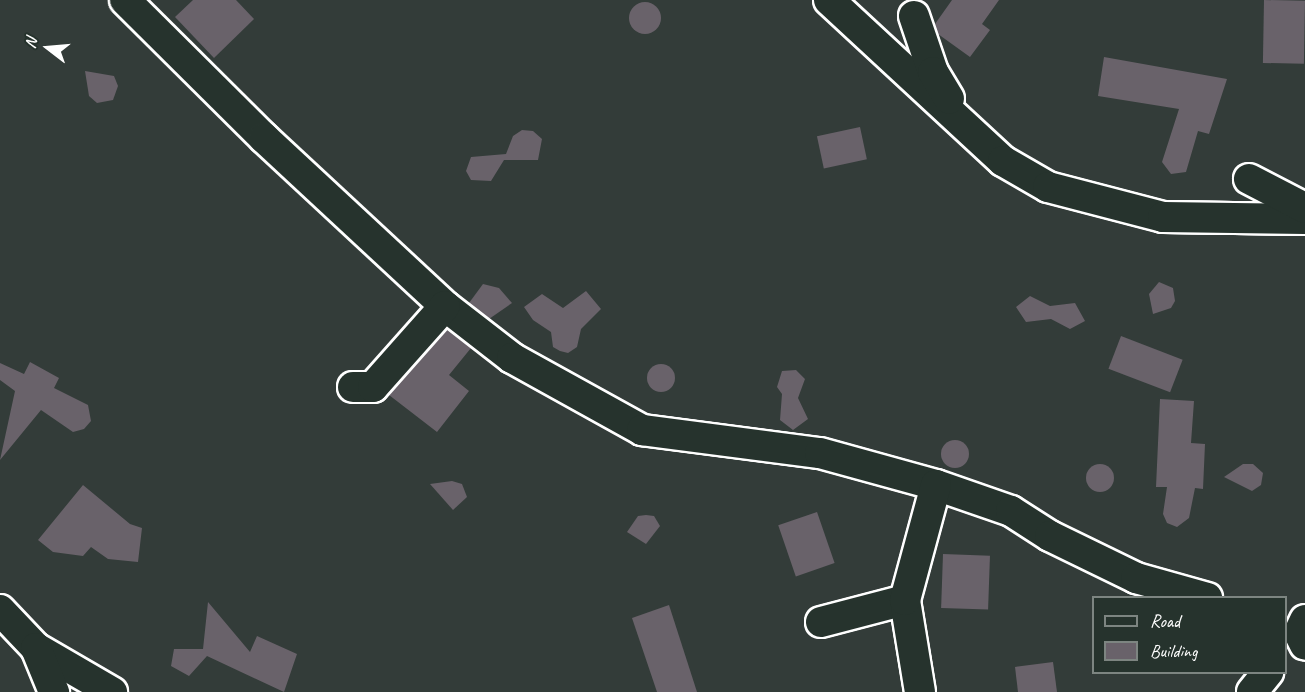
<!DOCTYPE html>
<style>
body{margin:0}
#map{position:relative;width:1305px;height:692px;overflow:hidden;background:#333c39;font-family:Caveat,sans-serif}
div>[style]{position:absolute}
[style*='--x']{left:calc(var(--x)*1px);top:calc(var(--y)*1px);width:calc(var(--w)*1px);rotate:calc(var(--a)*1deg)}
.building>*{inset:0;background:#69626a;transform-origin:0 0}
.round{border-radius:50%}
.roads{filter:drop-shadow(2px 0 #fff) drop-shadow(-2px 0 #fff) drop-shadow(0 2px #fff) drop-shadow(0 -2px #fff)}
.street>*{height:30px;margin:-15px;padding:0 15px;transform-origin:15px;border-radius:15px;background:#26332d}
span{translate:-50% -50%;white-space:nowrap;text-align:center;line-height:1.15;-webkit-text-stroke:5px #26332d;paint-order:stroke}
.legend{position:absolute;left:1092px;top:596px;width:195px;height:78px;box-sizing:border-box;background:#26332d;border:2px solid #7d8581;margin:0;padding:8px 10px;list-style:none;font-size:18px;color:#fff}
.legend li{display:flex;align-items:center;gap:12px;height:30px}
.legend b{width:30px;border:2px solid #7d8581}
.north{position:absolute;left:18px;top:18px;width:60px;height:60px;-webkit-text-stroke:4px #26332d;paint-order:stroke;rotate:286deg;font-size:16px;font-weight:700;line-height:24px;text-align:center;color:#fff}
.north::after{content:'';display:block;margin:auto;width:21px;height:27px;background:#fff;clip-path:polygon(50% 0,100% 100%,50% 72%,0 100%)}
</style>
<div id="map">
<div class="building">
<i style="clip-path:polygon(193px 0,236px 0,254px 19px,214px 58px,175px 17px)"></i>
<i style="clip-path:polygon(952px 0,999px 0,982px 24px,990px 30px,970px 57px,938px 34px,935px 24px)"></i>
<i style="left:1264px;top:0;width:41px;height:63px;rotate:1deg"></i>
<i class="round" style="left:629px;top:2px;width:32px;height:32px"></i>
<i style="clip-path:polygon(1104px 57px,1227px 79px,1209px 134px,1198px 131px,1186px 172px,1171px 174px,1162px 162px,1179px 109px,1098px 96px)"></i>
<i style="clip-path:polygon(85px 71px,114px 76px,118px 86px,113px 100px,97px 103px,89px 96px)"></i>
<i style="left:860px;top:127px;width:33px;height:44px;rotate:78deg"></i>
<i style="clip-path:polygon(522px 130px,533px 131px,542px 139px,538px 160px,504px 160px,491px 181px,471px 180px,466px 171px,471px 157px,506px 154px,513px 136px)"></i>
<i style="clip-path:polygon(1159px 282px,1173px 288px,1175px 301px,1171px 308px,1153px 314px,1149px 294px)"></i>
<i style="clip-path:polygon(483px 284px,499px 288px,512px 303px,489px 319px,469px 303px)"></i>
<i style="clip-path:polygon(586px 291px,601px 309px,581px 329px,577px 347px,568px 353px,560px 351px,553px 347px,551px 332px,533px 320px,524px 307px,542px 294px,563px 308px)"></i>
<i style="clip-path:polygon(1030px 296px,1050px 306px,1075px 303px,1085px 321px,1070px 329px,1051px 319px,1026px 322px,1016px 307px)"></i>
<i style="clip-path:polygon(447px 330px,471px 348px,449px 375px,469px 391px,437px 432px,389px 395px)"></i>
<i style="left:1121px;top:336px;width:66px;height:35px;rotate:21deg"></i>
<i style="clip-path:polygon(30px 362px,59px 378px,54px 388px,88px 405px,91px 421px,84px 429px,73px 432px,41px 410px,0 460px,15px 391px,0 380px,0 363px,24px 374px)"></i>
<i class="round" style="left:647px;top:364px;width:28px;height:28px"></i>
<i style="clip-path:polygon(796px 370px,805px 379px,798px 398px,808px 419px,793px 430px,780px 420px,782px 394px,777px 387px,782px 371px)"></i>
<i style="clip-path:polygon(1160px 399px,1194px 401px,1191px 443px,1205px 444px,1203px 489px,1195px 488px,1189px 518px,1177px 527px,1167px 523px,1163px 514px,1167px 487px,1156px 487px)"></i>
<i class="round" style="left:941px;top:440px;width:28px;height:28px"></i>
<i style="clip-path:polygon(1243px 464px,1253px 464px,1263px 473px,1261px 485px,1252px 491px,1224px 477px)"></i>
<i class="round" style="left:1086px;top:464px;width:28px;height:28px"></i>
<i style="clip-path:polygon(452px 481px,462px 484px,467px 497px,453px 510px,430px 484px)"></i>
<i style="clip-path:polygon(83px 485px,130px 524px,142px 528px,138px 562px,108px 559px,91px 547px,83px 556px,53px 552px,38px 540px)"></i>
<i style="left:817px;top:512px;width:54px;height:41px;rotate:71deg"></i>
<i style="clip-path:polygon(646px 515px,654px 516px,660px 526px,646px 544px,627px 532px,638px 516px)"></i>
<i style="left:943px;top:554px;width:47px;height:54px;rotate:2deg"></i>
<i style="clip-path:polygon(208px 602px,250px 652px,257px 636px,297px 654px,284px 692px,207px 656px,189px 676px,171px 666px,174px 649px,203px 649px)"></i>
<i style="clip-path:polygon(669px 605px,697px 692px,657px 692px,632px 618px)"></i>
<i style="clip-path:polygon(1053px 662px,1057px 692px,1018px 692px,1015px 667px)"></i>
</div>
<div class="roads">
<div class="street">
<i style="--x:125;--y:0;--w:196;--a:44.8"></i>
<i style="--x:264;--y:138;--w:247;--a:42.9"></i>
<i style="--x:445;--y:306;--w:85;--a:37.8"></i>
<i style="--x:512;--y:358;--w:149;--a:29"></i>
<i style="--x:642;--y:430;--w:179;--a:7.4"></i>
<i style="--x:820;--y:453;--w:120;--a:15.4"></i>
<i style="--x:936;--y:485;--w:79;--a:19.1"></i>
<i style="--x:1011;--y:511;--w:46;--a:32.7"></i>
<i style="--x:1050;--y:536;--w:96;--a:26"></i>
<i style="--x:1136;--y:578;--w:74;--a:15.7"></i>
<i style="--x:829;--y:0;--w:237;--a:42.8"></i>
<i style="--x:1003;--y:161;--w:52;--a:30"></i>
<i style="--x:1048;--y:187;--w:119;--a:14.6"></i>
<i style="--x:1163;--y:217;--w:142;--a:0.8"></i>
<i style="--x:914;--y:16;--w:59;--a:71.3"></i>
<i style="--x:933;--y:72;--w:31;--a:59"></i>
<i style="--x:1249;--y:179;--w:63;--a:27.4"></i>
<i style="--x:353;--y:387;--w:20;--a:0"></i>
<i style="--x:373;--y:387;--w:108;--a:-48.4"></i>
<i style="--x:0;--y:610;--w:52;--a:46.5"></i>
<i style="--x:36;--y:648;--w:88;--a:30.1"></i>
<i style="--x:1305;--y:620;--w:14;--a:115"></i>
<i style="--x:1299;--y:633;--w:13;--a:63"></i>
<i style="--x:821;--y:622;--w:87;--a:-14.7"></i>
<i style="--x:36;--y:648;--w:48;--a:67.8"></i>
<i style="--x:920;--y:692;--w:93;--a:-99.3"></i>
<i style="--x:905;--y:600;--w:119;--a:-74.9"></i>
<i style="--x:1252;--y:692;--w:26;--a:-51"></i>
</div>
</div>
<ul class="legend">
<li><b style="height:8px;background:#26332d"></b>Road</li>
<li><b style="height:16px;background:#69626a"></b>Building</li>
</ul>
<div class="north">N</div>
</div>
